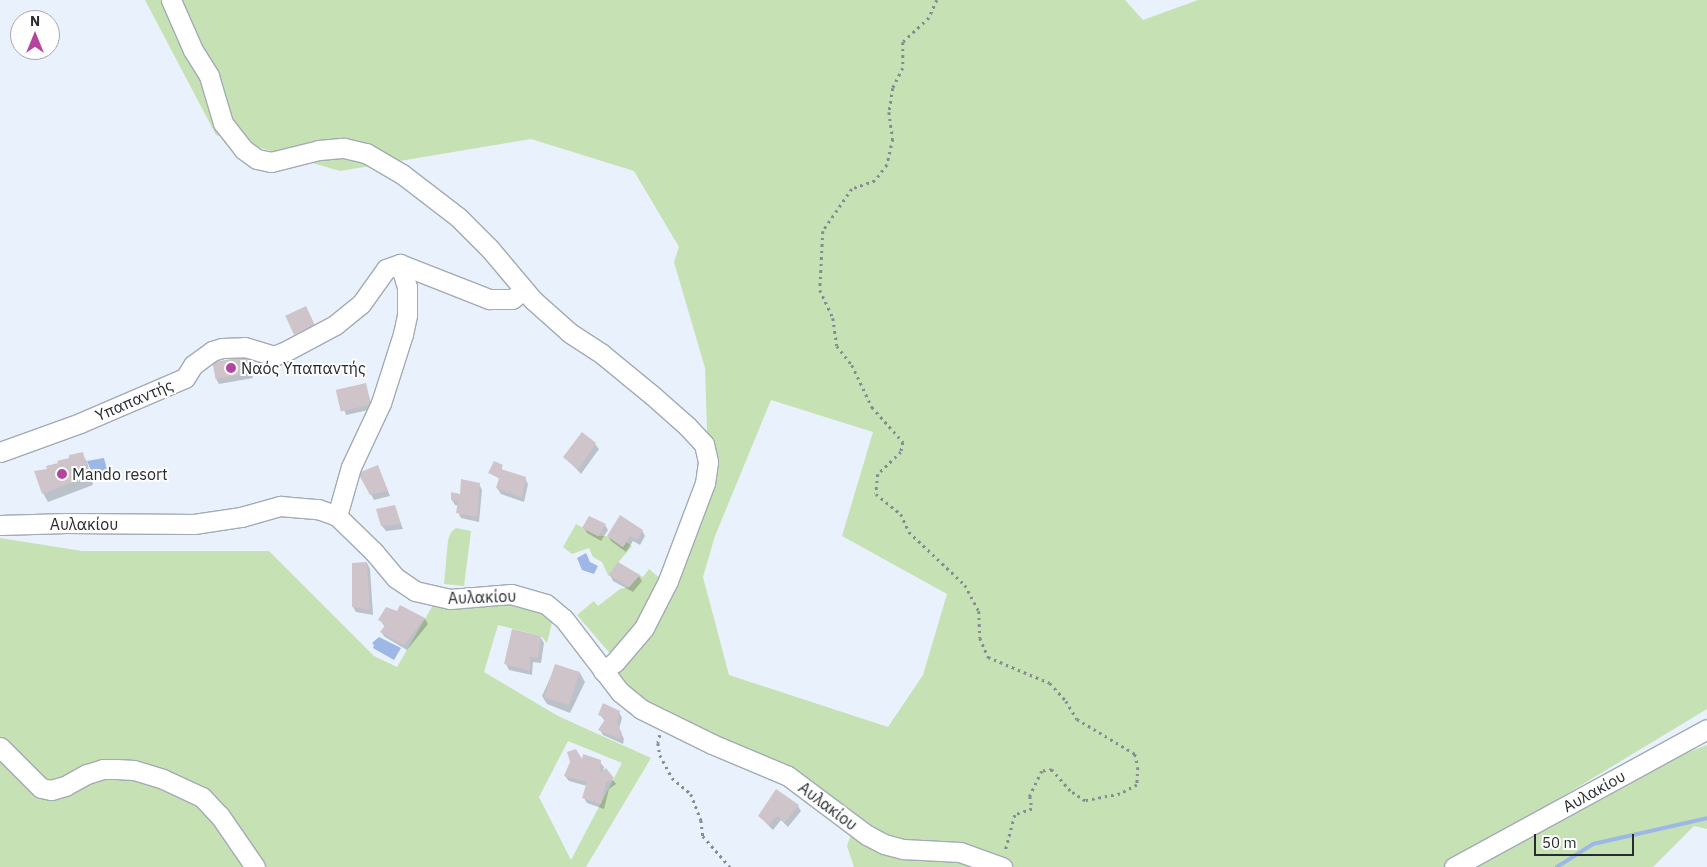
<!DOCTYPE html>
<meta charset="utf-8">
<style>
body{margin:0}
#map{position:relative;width:1707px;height:867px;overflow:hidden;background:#e9f2fc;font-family:"IBM Plex Sans",sans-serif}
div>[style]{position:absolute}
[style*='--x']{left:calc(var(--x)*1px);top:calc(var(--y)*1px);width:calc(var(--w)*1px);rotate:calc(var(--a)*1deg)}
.green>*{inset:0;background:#c6e1b4}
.water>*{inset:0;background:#9db7e7}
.shadow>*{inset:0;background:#0003}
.stream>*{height:4px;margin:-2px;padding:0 2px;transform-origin:2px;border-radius:2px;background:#9db7e7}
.building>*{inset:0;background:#d0c4cb;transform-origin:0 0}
.path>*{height:2.5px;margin-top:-1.25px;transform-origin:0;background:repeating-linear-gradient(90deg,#868c93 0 2.5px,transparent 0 6.5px)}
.roads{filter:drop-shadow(1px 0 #a3abb4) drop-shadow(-1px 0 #a3abb4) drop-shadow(0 1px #a3abb4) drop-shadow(0 -1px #a3abb4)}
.minor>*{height:19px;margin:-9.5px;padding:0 9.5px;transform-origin:9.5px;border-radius:9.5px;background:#fff}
.dots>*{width:14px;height:14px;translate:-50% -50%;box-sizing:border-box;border:2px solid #fefefe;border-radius:50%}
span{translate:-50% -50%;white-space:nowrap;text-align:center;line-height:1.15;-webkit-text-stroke:4px #fefefe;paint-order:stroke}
.poi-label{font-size:16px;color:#282b2f}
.left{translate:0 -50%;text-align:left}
.street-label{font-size:16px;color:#282b2f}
.north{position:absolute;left:10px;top:10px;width:50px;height:50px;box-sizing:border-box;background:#fefefe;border:1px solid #a8aaab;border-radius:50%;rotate:0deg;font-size:14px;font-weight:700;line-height:20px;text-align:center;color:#282b2f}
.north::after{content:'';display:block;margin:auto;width:18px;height:22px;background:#b544a0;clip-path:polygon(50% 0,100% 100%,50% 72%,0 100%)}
.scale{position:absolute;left:1534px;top:834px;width:100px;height:22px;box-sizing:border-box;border:2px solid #282b2f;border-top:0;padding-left:6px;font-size:15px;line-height:18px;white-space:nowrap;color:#282b2f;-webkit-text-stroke:4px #fefefe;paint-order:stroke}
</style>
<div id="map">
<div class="green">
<i style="clip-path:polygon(evenodd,145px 0,1125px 0,1143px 20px,1198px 0,1707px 0,1707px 709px,1540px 810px,1707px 745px,1707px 829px,1694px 826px,1653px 867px,854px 867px,847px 846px,854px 826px,789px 775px,621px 692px,613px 657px,577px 615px,594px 601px,598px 606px,620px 589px,629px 587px,640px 575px,643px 577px,649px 569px,667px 584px,708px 462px,705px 368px,674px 262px,679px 247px,634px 171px,531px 139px,340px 171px,216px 135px,145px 0,771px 400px,873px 432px,842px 536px,947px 594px,923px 675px,888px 727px,729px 675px,703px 577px,715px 536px,771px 400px)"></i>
<i style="clip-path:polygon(576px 524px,598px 536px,607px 536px,623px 547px,626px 542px,632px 546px,608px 575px,602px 562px,593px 557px,589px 548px,572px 554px,563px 547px)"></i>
<i style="clip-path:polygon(456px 528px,471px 531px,464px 586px,444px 584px,448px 540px,451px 532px)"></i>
<i style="clip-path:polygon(evenodd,0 538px,82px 551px,269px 551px,374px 656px,397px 667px,437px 598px,482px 595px,555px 610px,547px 643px,541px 636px,498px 625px,484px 672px,558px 716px,651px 758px,586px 867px,0 867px,0 538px,568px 741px,622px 763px,571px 860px,539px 797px,568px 741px)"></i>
</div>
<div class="water">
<i style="clip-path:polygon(104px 458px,107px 470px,103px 471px,103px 476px,99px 477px,92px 473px,87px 461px)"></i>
<i style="clip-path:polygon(586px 553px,590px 562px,598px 566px,594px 574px,582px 570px,577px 558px)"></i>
<i style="clip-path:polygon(379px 637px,401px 648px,394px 660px,373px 648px,374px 645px,372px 643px)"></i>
</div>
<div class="shadow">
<i style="clip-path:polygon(247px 357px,253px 378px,219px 384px,216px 379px)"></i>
<i style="clip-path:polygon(365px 384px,373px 409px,346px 415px,337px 390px)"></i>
<i style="clip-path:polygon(595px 444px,599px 449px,581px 474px,565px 457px)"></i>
<i style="clip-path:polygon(82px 453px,87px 462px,93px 485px,48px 502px,43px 493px,48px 470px)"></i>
<i style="clip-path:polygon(502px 466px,502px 471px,525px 478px,528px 484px,524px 502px,501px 494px,497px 488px,500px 479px,490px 473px)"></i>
<i style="clip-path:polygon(380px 472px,390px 496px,374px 500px,360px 473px)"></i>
<i style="clip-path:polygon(479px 484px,482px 490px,479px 522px,461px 518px,458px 512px,459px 506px,455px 505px,452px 500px)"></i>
<i style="clip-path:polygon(394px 506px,403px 529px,386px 531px,382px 526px)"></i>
<i style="clip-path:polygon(605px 525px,608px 530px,601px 541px,587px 533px,584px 528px)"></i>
<i style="clip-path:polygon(642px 530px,645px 536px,640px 545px,633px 541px,626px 552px,611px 541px,608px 536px)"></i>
<i style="clip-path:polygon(367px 563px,370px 569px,373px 615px,356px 612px,353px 607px)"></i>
<i style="clip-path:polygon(610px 575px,639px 576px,642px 581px,633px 592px,613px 581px)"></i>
<i style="clip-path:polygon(401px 607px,425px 619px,428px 624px,407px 650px,385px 637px,381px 632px,385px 627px,380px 620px,397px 612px)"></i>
<i style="clip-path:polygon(541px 638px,544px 643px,541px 663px,533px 662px,532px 675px,509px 670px,506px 664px)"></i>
<i style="clip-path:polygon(556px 665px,580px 673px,585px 682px,570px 713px,547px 704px,542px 696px)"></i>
<i style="clip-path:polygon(619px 712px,622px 718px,619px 729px,624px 739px,623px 744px,603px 735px,600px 730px,606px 722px,600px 715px)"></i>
<i style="clip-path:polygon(582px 762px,600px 762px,604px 767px,603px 772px,605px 770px,616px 784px,609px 789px,604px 809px,587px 803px,584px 798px,587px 786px,569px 781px,565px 776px)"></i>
<i style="clip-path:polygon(798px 806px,801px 811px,788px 827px,781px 820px,773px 830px,759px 816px)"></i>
</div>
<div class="stream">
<i style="--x:1557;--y:867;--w:43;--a:-32.6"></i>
<i style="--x:1593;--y:844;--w:117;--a:-12.8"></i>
</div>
<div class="building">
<i style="left:306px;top:306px;width:21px;height:23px;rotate:65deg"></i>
<i style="left:248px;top:356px;width:17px;height:36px;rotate:80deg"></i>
<i style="left:366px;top:383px;width:22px;height:31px;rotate:77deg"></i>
<i style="clip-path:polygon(582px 432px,596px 443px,578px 470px,563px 457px)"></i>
<i style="clip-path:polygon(83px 452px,89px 476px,42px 494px,34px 471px,47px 469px,46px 466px,58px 463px,57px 461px,69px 458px,69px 455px)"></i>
<i style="clip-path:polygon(494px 461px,503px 465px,501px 469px,526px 477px,522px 498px,496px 488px,499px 478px,488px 473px)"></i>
<i style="clip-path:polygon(378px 465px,388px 491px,370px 495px,358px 473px)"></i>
<i style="clip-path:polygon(461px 479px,480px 483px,477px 517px,456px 513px,458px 501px,451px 500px,451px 492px,460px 494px)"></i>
<i style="clip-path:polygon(395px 505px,401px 524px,381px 526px,376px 509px)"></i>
<i style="clip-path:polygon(620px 515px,643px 530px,637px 540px,630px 536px,623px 547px,607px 536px)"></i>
<i style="clip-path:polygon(589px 516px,606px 524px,598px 536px,582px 528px)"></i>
<i style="clip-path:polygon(367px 562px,370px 610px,352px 607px,352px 563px)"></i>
<i style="clip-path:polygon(618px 562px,640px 575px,629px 587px,608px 575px)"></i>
<i style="clip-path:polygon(400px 605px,425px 618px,404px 645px,380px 632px,386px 624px,378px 620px,386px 607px,397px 611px)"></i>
<i style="clip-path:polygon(512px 629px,541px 636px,538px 658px,530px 657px,530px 671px,504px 664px)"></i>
<i style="left:555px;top:664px;width:26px;height:35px;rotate:18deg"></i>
<i style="clip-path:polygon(603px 703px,620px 711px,617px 723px,622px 733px,620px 739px,598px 730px,606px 718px,598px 715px)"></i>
<i style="clip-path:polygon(576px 749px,582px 759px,583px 754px,601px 760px,600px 773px,606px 768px,614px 778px,606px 783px,601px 804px,582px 798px,587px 782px,564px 776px,570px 762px,567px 752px)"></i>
<i style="clip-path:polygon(776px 789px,799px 805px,785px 822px,777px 816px,769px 825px,758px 816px)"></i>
</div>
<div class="path">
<i style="--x:937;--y:0;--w:20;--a:114"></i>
<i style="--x:929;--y:18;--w:35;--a:137"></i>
<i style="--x:903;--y:42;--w:26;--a:90"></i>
<i style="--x:903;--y:68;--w:22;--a:117"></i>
<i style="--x:893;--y:88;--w:24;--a:99"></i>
<i style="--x:889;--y:112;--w:27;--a:82"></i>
<i style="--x:893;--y:139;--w:27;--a:103"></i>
<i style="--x:887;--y:165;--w:20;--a:127"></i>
<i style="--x:875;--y:181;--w:24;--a:161"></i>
<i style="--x:852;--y:189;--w:51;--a:124.6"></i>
<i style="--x:823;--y:231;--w:59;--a:92.9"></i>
<i style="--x:820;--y:290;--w:31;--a:65"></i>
<i style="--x:833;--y:318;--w:28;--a:82"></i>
<i style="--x:837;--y:346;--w:24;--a:52"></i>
<i style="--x:852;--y:365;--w:47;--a:64.5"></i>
<i style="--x:872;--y:407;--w:47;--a:48.5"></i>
<i style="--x:903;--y:442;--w:10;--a:101"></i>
<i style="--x:901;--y:452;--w:32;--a:136"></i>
<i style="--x:878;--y:474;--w:20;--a:96"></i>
<i style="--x:876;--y:494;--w:32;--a:39"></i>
<i style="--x:901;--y:514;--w:20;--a:66"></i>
<i style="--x:909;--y:532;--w:77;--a:43.4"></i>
<i style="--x:965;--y:585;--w:30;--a:62"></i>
<i style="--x:979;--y:611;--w:27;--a:88"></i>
<i style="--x:980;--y:638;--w:21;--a:67"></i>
<i style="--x:988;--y:657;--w:67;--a:22.8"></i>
<i style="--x:1050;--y:683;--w:24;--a:48"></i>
<i style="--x:1066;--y:701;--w:21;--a:59"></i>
<i style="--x:1077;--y:719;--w:68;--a:31.1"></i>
<i style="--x:1135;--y:754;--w:13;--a:77"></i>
<i style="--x:1138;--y:767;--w:18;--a:93"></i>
<i style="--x:1137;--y:785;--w:19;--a:152"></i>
<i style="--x:1120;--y:794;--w:36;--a:169"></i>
<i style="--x:1085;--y:801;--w:18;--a:-146"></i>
<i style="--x:1070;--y:791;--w:28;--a:-131"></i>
<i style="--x:1052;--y:770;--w:10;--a:174"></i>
<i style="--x:1042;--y:771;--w:28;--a:116"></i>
<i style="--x:1030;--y:796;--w:13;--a:81"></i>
<i style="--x:1032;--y:809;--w:18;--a:161"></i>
<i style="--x:1015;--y:815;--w:39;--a:105"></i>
<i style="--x:660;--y:735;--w:8;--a:104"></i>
<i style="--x:658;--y:743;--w:12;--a:81"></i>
<i style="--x:660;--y:755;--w:26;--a:62"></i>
<i style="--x:672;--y:778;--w:25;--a:40"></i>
<i style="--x:691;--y:794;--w:28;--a:69"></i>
<i style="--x:701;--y:820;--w:16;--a:83"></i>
<i style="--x:703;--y:836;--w:41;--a:48.9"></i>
</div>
<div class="roads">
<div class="minor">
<i style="--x:171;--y:0;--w:55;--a:66.3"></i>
<i style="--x:193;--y:50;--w:31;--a:58"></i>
<i style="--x:209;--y:76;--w:49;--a:73.4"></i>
<i style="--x:223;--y:123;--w:33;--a:52"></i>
<i style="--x:243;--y:149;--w:17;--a:36"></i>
<i style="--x:257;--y:159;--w:14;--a:12"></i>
<i style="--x:271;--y:162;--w:49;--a:-14"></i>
<i style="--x:319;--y:150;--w:25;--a:-5"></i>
<i style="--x:344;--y:148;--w:23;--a:13"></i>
<i style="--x:366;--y:153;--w:42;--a:30.3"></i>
<i style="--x:402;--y:174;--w:71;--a:37.5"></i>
<i style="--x:458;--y:217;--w:45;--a:45"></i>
<i style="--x:490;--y:249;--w:67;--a:49.9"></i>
<i style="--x:533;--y:300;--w:50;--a:41.7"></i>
<i style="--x:570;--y:333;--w:38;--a:33"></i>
<i style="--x:602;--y:354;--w:65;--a:39.4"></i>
<i style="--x:652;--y:395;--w:47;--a:41.5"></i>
<i style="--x:687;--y:426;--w:25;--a:47"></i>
<i style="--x:704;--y:444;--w:18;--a:77"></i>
<i style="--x:708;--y:462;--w:21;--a:98"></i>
<i style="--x:705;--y:483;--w:105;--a:110.7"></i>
<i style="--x:668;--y:581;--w:53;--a:117.1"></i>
<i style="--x:644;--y:628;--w:45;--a:130.5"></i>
<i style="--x:615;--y:662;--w:15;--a:143"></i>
<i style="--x:0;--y:452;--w:85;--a:-19.9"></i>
<i style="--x:80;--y:423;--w:114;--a:-23.2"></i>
<i style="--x:185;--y:378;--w:15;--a:-58"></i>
<i style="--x:193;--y:365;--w:24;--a:-36"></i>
<i style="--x:212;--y:351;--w:10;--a:-17"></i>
<i style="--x:222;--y:348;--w:23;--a:-2"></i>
<i style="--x:245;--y:347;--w:30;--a:17"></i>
<i style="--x:274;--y:356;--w:15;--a:-23"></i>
<i style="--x:288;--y:350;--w:53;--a:-28"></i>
<i style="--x:335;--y:325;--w:33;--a:-39"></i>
<i style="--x:361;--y:304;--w:43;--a:-54.5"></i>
<i style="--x:386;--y:269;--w:15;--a:-20"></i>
<i style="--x:400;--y:264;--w:96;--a:21.5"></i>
<i style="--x:489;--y:299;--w:23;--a:0"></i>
<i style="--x:512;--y:299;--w:15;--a:-37"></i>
<i style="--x:337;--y:516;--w:51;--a:-74.1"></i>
<i style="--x:351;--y:467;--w:71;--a:-64.9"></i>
<i style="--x:381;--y:403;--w:72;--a:-72.3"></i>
<i style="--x:403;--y:334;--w:19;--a:-78"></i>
<i style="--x:407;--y:315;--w:28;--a:-90"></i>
<i style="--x:407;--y:287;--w:24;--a:-107"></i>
<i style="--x:0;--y:525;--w:66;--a:-1.7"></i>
<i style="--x:66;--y:523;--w:128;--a:0.4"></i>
<i style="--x:194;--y:524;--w:48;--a:-8.5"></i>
<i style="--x:241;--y:517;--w:41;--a:-15.8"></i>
<i style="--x:280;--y:506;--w:38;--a:5"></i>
<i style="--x:318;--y:509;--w:20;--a:20"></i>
<i style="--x:337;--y:516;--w:52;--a:44.2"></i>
<i style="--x:374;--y:552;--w:34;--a:50"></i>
<i style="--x:396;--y:578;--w:23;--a:34"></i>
<i style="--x:415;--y:591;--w:36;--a:13"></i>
<i style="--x:450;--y:599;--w:61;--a:-4.7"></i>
<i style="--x:511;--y:594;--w:36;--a:16"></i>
<i style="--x:546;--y:604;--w:23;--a:40"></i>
<i style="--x:564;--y:619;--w:92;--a:52.5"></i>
<i style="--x:620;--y:692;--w:27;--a:39"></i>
<i style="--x:641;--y:709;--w:79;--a:26.2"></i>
<i style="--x:712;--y:744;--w:82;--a:22.8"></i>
<i style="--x:788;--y:776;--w:99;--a:36.8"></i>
<i style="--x:867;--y:835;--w:19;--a:28"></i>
<i style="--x:884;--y:844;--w:20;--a:15"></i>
<i style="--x:903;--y:849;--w:57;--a:3"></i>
<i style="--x:960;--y:852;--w:45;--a:19.7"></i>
<i style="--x:0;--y:747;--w:58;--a:45"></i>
<i style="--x:41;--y:788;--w:10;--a:11"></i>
<i style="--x:51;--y:790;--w:15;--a:-16"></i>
<i style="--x:65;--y:786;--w:25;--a:-29"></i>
<i style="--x:87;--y:774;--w:17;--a:-17"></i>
<i style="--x:103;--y:769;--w:13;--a:0"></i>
<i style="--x:116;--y:769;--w:18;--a:3"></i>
<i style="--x:134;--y:770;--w:30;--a:17"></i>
<i style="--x:163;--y:779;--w:43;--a:24.8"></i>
<i style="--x:202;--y:797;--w:26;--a:47"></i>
<i style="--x:220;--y:816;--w:62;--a:55.5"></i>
<i style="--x:1454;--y:867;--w:288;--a:-28.6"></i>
</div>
</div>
<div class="dots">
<i style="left:231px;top:368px;background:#b544a0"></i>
<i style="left:62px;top:474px;background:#b544a0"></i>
</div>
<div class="poi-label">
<span class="left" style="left:241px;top:368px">Ναός Υπαπαντής</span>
<span class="left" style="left:72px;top:474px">Mando resort</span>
</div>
<div class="street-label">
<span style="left:134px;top:400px;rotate:-23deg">Υπαπαντής</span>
<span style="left:84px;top:524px">Αυλακίου</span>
<span style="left:482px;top:597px;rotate:-2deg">Αυλακίου</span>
<span style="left:1594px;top:791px;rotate:-29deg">Αυλακίου</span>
<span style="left:828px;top:806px;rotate:37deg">Αυλακίου</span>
</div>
<div class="north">N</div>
<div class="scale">50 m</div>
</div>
